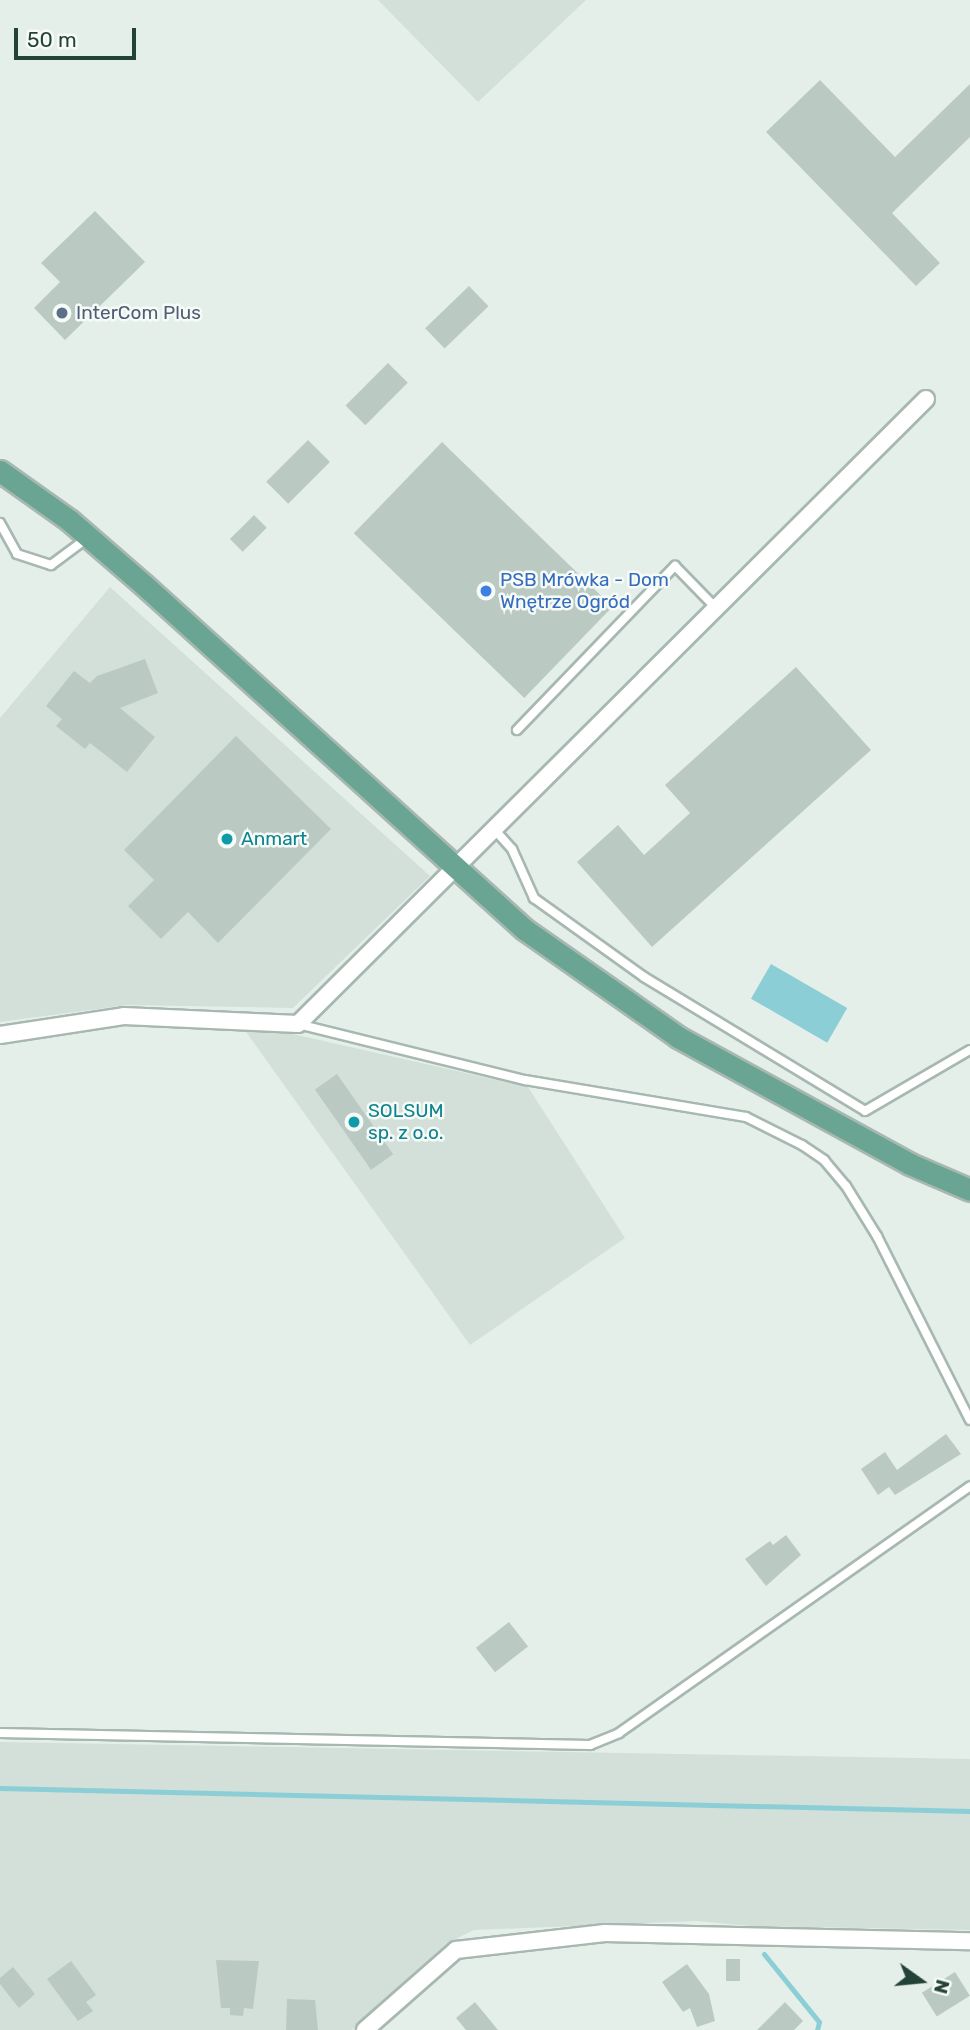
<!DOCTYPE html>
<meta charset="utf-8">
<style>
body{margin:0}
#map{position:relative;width:970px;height:2030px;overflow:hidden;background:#e5efea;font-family:Rubik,sans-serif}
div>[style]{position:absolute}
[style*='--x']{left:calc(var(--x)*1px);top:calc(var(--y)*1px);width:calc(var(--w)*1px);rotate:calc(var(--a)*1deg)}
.built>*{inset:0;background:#d3dfd9}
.water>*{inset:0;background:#8cced5;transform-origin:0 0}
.stream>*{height:5px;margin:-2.5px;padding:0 2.5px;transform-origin:2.5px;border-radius:2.5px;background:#8cced5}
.building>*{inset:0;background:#bacac3;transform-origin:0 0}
.roads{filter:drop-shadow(2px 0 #a7b8b1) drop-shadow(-2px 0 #a7b8b1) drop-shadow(0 2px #a7b8b1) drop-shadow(0 -2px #a7b8b1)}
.service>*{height:8px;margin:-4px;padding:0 4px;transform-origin:4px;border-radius:4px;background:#fff}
.minor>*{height:16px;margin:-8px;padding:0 8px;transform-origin:8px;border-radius:8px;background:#fff}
.primary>*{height:21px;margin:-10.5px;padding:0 10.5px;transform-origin:10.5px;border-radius:10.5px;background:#69a592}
.dots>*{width:19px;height:19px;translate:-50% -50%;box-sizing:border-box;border:4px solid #f6fbf8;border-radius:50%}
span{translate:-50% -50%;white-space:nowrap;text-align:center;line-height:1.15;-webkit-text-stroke:5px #f6fbf8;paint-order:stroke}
.service-label{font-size:19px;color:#4e5e75}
.left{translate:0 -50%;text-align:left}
.shop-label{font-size:19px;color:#366cbe}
.culture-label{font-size:19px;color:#0d838f}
.north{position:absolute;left:886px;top:1946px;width:70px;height:70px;-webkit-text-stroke:5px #f6fbf8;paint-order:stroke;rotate:105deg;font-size:19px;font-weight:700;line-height:28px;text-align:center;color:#234238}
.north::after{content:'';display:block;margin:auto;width:24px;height:32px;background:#234238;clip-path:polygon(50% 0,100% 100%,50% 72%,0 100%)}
.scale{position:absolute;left:14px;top:28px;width:122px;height:32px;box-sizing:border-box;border:4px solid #234238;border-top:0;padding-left:9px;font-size:21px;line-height:24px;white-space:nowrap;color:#234238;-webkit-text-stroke:5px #f6fbf8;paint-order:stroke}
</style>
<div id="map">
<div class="built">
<i style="clip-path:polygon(378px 0,586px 0,478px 102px)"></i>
<i style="clip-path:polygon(110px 587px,430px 876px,293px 1008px,127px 1005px,0 1022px,0 718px)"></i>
<i style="clip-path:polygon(239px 1022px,528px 1087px,625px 1238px,470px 1345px)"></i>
<i style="clip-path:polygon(0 1742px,970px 1759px,970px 1930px,750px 1926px,697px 1921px,474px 1930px,447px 1943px,352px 2030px,0 2030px)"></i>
</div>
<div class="water">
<i style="left:771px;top:964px;width:88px;height:40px;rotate:30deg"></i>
</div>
<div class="stream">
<i style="--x:0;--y:1788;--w:970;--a:1.36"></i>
<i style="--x:764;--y:1954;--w:87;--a:51"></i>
<i style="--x:819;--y:2022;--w:8;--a:104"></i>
</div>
<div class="building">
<i style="clip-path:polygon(820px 80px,895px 157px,970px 84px,970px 137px,892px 213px,940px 263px,916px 286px,766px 132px)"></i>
<i style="clip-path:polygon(95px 211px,145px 262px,65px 340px,34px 308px,60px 282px,41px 263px)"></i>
<i style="left:469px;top:286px;width:28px;height:61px;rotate:46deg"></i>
<i style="left:388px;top:363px;width:28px;height:60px;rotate:45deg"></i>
<i style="left:308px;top:440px;width:31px;height:59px;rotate:45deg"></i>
<i style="left:442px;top:442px;width:237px;height:127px;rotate:44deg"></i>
<i style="left:254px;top:515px;width:18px;height:34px;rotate:45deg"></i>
<i style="clip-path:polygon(145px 659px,158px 693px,120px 708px,155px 737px,127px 772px,90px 743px,85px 749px,56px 726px,62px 719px,46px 706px,74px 671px,90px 683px,97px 676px)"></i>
<i style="clip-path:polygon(796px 667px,871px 750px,652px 947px,577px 862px,618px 825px,644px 855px,690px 813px,665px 785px)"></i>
<i style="clip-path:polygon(236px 736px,331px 829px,218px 943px,188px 912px,161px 939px,128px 906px,154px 880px,124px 850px)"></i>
<i style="left:337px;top:1074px;width:98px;height:27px;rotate:55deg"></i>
<i style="clip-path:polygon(946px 1434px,961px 1454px,895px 1495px,889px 1487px,878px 1495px,861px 1469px,885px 1452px,897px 1470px)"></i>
<i style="clip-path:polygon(786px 1535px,801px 1555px,766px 1586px,745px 1559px,770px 1541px,773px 1545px)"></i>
<i style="left:509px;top:1622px;width:31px;height:42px;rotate:52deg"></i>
<i style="left:726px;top:1959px;width:14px;height:22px"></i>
<i style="clip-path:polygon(216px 1960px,259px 1961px,253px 2009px,244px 2008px,243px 2016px,230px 2015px,230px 2008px,221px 2008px)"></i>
<i style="clip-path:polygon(71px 1961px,96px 1995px,86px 2002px,93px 2011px,78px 2021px,47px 1979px)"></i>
<i style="clip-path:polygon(687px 1964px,709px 1994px,715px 2021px,697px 2027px,690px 2008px,683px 2012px,662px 1982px)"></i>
<i style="clip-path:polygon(13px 1967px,35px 1994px,19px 2008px,0 1984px,0 1978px)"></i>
<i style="left:955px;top:1972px;width:28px;height:39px;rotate:58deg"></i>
<i style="clip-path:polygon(287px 1999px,315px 2000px,318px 2030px,286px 2030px)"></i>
<i style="clip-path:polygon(475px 2002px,498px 2030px,466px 2030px,456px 2018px)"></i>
<i style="clip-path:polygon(785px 2002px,803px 2021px,794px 2030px,757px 2030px)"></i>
</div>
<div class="roads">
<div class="service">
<i style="--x:0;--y:523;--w:35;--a:61"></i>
<i style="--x:17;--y:554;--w:36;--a:18"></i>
<i style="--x:51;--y:565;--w:44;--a:-36.6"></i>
<i style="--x:517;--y:730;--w:228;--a:-46.1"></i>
<i style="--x:675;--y:566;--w:59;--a:45.7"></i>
<i style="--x:494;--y:829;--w:27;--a:48"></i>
<i style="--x:512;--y:849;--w:54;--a:65.8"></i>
<i style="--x:534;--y:898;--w:135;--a:35.7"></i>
<i style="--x:644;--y:977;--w:258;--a:31.2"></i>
<i style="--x:865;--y:1111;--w:121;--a:-30.2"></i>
<i style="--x:298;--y:1024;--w:234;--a:13.9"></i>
<i style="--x:525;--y:1080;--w:224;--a:9.5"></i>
<i style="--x:746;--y:1117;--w:63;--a:26.6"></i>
<i style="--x:802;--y:1145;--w:27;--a:34"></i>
<i style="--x:824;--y:1160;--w:34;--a:50"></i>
<i style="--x:846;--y:1186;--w:59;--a:58.2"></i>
<i style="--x:877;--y:1236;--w:206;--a:63.2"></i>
<i style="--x:0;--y:1733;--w:590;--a:1.17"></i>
<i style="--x:590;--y:1745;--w:31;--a:-22"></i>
<i style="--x:619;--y:1733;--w:429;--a:-35.1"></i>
</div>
<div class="minor">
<i style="--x:0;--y:1035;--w:125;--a:-8.7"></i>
<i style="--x:124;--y:1016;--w:174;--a:2.6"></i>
<i style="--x:298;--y:1024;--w:886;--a:-44.86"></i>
<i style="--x:365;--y:2030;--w:121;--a:-41.3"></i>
<i style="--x:456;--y:1950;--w:150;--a:-6.5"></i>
<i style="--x:605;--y:1933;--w:365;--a:1.3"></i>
</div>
<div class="primary">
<i style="--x:0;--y:471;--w:85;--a:35.4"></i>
<i style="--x:69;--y:520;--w:99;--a:40.9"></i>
<i style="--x:144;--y:585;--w:513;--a:42.15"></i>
<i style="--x:524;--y:929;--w:188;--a:35"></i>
<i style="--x:678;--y:1037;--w:264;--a:28.7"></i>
<i style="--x:910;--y:1164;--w:65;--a:23.4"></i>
</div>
</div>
<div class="dots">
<i style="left:62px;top:313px;background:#5c6f8a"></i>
<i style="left:486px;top:591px;background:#3f7fe0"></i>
<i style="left:227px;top:839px;background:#0f9aa8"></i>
<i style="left:354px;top:1122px;background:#0f9aa8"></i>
</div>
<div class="service-label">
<span class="left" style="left:76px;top:313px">InterCom Plus</span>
</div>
<div class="shop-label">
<span class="left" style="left:500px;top:591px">PSB Mrówka - Dom<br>Wnętrze Ogród</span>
</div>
<div class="culture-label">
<span class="left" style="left:241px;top:839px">Anmart</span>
<span class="left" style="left:368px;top:1122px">SOLSUM<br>sp. z o.o.</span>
</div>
<div class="north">N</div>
<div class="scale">50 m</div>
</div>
